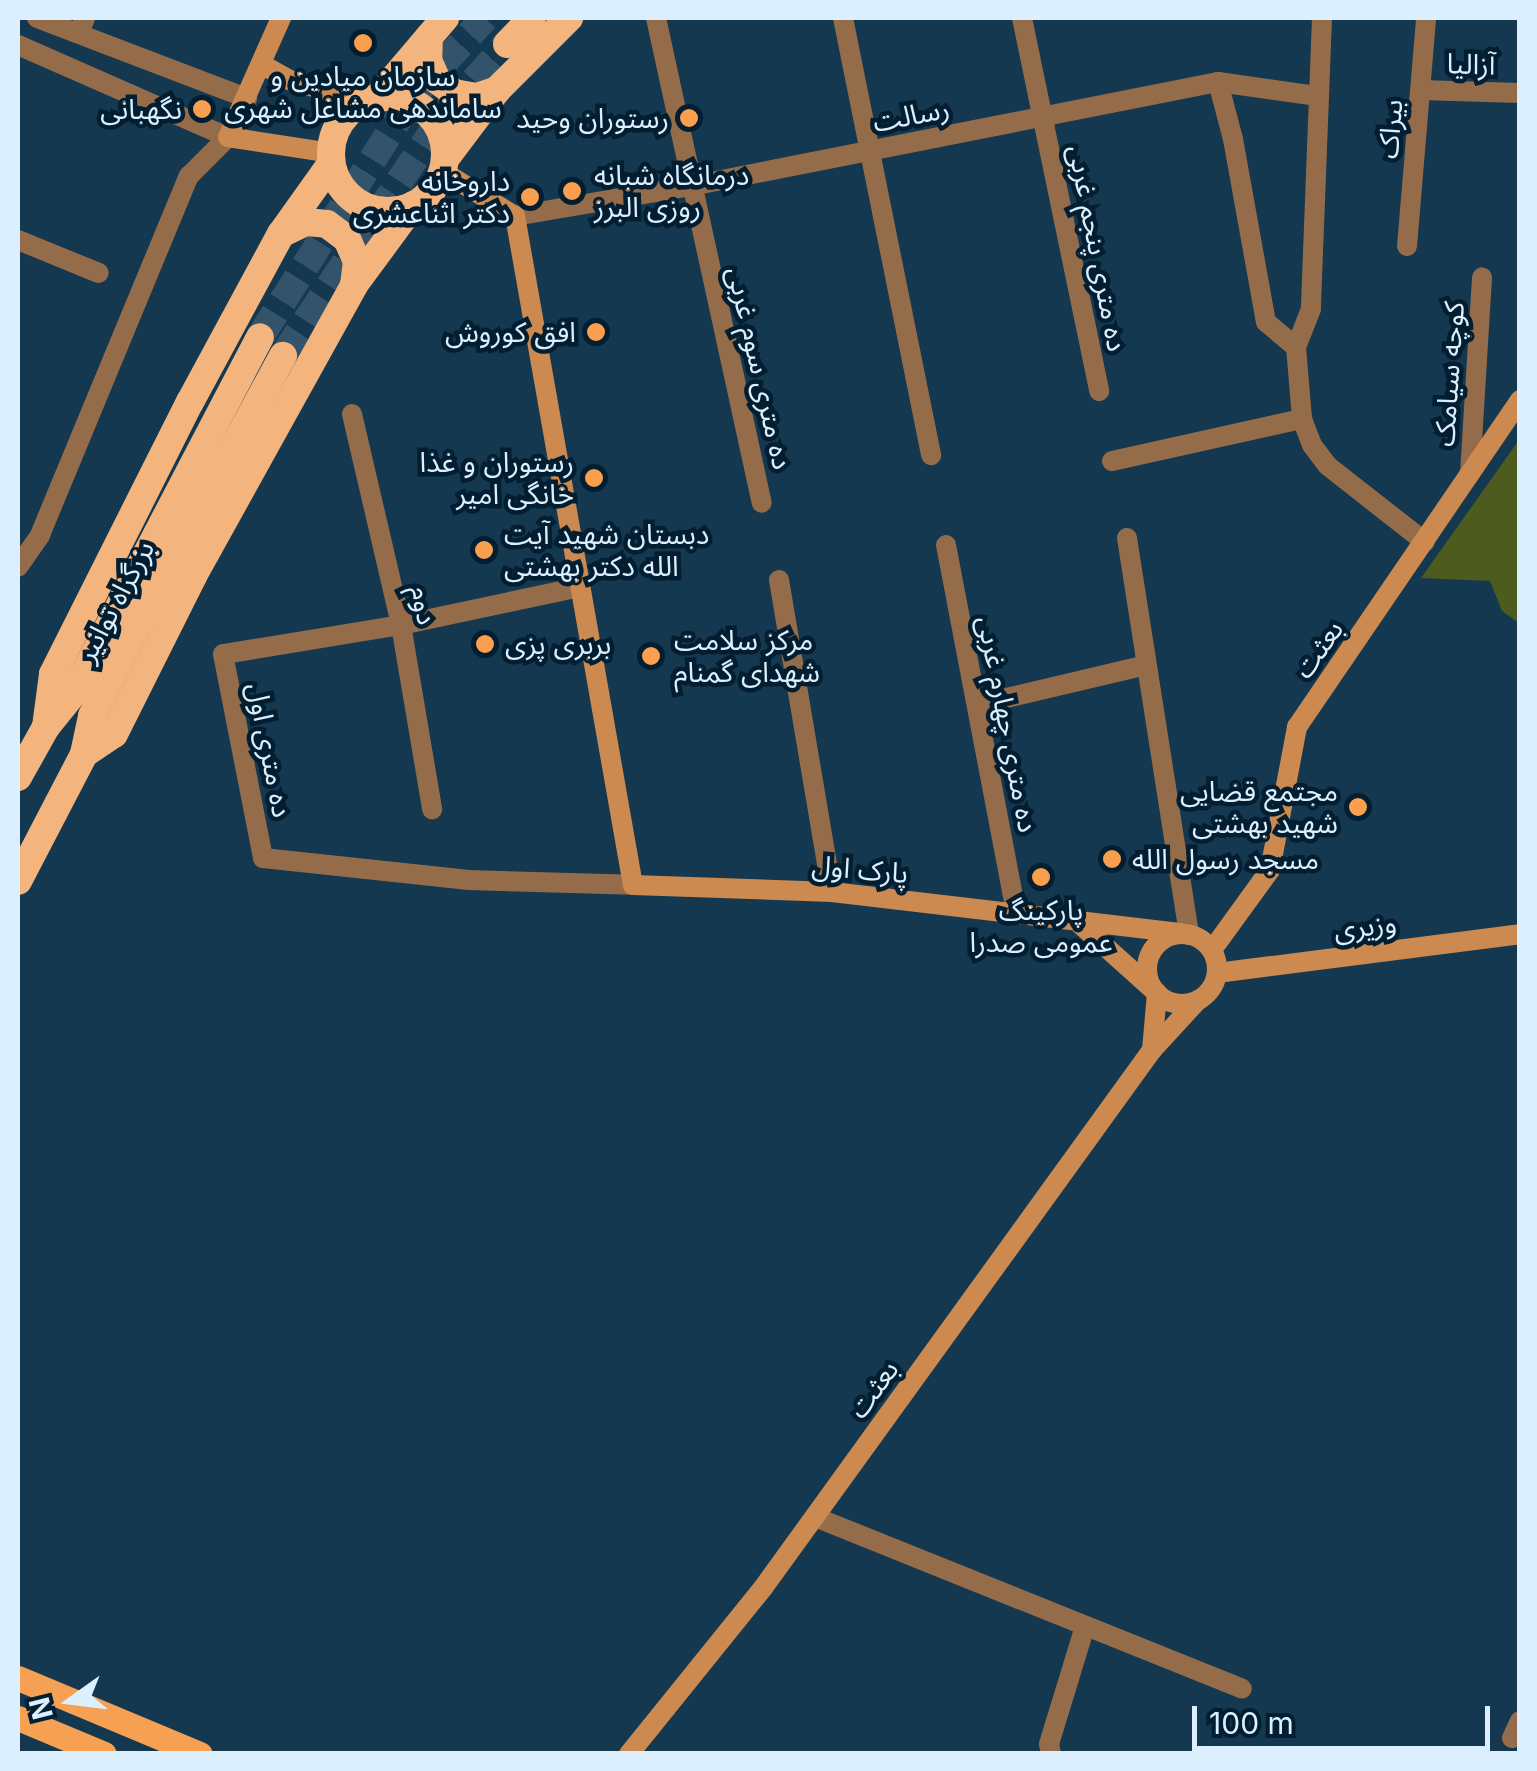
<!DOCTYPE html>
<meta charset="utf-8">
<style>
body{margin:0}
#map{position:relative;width:1537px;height:1771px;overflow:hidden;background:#14384f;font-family:Inter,"Noto Sans Arabic",sans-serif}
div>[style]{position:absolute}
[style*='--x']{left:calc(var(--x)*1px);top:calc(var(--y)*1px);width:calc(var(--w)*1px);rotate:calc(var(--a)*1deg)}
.green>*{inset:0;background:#4e5b1e}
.trunk-tunnel>*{height:28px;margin-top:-14px;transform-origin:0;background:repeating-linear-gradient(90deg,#325369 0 28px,transparent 0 42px)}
.minor>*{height:20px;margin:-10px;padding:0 10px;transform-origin:10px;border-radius:10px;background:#956c49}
.tertiary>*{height:20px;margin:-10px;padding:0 10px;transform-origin:10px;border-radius:10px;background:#956c49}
.secondary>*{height:20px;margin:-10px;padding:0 10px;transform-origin:10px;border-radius:10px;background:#cc8a50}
.secondary>.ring{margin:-10px;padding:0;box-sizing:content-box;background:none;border:20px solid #cc8a50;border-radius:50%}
.primary>*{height:25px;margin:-12.5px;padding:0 12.5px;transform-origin:12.5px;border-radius:12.5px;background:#f6a054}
.trunk>*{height:28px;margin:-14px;padding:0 14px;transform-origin:14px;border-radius:14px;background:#f4b47d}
.trunk>.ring{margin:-14px;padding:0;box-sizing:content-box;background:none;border:28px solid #f4b47d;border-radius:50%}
.dots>*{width:28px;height:28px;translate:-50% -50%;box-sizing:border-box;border:5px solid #021e30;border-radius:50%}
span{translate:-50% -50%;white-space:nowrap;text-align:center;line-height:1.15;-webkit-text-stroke:9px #021e30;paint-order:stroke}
.street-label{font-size:28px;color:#dbeffe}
.poi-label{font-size:28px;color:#dbeffe}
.right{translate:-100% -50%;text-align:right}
.left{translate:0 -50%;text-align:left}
.frame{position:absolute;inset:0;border:20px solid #dbeffe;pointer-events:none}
.north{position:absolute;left:20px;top:1651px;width:100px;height:100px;-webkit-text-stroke:8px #021e30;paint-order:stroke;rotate:256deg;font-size:28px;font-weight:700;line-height:40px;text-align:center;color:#dbeffe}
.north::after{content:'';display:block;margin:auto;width:35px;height:45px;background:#dbeffe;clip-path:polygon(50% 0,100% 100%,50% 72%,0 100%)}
.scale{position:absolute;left:1192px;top:1706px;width:298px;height:45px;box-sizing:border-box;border:5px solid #dbeffe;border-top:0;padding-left:12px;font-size:30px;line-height:35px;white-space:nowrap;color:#dbeffe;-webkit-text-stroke:8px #021e30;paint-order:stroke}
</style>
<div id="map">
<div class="green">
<i style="clip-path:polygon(1519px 440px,1519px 623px,1502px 611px,1490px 581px,1421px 578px)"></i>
</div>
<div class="trunk-tunnel">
<i style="--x:260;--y:337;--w:285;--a:-57.6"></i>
<i style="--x:413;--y:96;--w:106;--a:-47.3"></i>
<i style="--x:283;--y:356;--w:293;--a:-56.3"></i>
<i style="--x:446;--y:112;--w:91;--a:-48.1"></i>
</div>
<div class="minor">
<i style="--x:656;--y:18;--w:496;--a:77.7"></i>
<i style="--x:843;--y:18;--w:446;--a:78.6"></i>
<i style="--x:1022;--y:18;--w:381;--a:78.3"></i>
<i style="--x:1322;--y:18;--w:291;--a:92.2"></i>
<i style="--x:1311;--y:309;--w:41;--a:111.5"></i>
<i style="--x:1296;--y:347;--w:72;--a:85.2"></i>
<i style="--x:1302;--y:419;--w:28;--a:69"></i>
<i style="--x:1312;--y:445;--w:26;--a:53"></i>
<i style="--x:1328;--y:466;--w:123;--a:38.1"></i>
<i style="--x:79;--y:33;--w:16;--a:-68"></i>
<i style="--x:1218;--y:82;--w:59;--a:75.3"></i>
<i style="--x:1233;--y:139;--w:186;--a:79.8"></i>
<i style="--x:1266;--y:322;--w:39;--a:40"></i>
<i style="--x:1421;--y:90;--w:99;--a:1.7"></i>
<i style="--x:515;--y:216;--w:179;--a:-9.7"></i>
<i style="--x:691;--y:186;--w:537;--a:-11.16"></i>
<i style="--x:1218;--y:82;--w:101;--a:8"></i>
<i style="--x:18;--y:240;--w:87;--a:22.2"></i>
<i style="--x:1407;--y:246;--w:229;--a:-85.2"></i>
<i style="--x:352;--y:414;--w:217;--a:76.9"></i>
<i style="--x:401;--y:625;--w:187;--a:80.4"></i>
<i style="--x:1112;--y:461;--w:195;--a:-12.5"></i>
<i style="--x:1470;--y:474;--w:197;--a:-86.5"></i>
<i style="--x:1127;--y:538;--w:402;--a:81.1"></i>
<i style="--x:946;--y:545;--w:375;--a:79.2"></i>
<i style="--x:18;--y:567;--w:39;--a:-55"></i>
<i style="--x:40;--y:535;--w:389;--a:-67.5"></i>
<i style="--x:189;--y:176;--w:55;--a:-45"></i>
<i style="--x:779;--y:580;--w:316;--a:80.4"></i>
<i style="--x:580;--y:587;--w:183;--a:168"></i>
<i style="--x:401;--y:625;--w:180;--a:170.7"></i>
<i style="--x:223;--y:654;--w:208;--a:78.9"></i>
<i style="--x:263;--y:858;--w:207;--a:6.1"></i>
<i style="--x:469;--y:880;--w:164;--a:1.7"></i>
<i style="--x:977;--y:705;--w:174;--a:-13.3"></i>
<i style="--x:815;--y:1517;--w:460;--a:21.9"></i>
<i style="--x:1512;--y:1738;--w:19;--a:-65"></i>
<i style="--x:1051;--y:1754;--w:10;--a:-101"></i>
<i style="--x:1049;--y:1744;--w:123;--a:-73"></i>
</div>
<div class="tertiary">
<i style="--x:37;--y:18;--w:225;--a:20.9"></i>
<i style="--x:18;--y:45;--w:229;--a:23.7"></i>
</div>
<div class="secondary">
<i style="--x:281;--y:18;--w:130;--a:114"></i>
<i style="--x:228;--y:137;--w:104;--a:8.8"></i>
<i style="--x:261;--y:64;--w:35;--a:29"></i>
<i style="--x:292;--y:81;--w:76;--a:15.3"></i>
<i style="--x:442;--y:171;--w:86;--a:31.7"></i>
<i style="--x:515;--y:216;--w:679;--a:80"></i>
<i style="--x:633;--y:885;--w:199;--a:2"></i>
<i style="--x:832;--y:892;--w:352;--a:6.7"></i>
<i style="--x:1080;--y:924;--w:103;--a:41.9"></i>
<i style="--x:1157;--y:993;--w:57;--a:95"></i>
<i class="ring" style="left:1147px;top:934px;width:50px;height:50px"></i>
<i style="--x:1212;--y:950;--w:99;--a:-54.1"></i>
<i style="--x:1270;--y:870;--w:146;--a:-79.3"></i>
<i style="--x:1297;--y:727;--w:396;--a:-55.7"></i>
<i style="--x:1217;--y:973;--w:305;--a:-7.3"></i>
<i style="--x:629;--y:1754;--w:213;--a:-51.1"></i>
<i style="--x:763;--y:1588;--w:664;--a:-54.13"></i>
<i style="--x:1152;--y:1050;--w:68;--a:-47.4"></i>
</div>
<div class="primary">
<i style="--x:18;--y:1678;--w:197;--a:22.7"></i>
<i style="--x:18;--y:1718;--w:93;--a:22.7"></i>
</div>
<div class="trunk">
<i style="--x:429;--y:37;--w:23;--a:92"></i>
<i style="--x:428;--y:60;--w:22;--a:66"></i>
<i style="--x:437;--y:80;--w:21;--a:37"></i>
<i style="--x:454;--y:93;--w:23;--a:10"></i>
<i style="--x:477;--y:97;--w:21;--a:-19"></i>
<i style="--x:507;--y:44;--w:36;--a:-46"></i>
<i class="ring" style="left:331px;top:97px;width:86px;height:86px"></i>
<i style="--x:377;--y:98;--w:105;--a:-49.6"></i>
<i style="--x:445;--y:159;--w:86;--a:-53"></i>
<i style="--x:497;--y:90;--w:102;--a:-45"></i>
<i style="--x:281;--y:234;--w:28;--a:-26"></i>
<i style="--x:306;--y:222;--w:21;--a:5"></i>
<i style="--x:327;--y:224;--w:25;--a:37"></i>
<i style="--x:347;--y:239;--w:24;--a:66"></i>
<i style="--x:357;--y:261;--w:24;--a:97"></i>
<i style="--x:46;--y:727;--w:53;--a:-82.5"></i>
<i style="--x:53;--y:674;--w:305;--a:-63.3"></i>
<i style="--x:190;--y:402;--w:191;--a:-61.6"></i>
<i style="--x:281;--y:234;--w:86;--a:-54.5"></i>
<i style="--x:84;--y:754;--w:36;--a:-34"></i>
<i style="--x:114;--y:734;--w:177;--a:-63.4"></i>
<i style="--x:193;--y:576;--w:333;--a:-61"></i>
<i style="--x:354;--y:285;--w:99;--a:-53.6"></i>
<i style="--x:18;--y:777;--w:57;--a:-60.8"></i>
<i style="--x:46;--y:727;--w:46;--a:-51.1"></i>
<i style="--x:75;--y:691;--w:399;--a:-62.4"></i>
<i style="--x:18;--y:881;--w:143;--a:-62.5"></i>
<i style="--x:84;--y:754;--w:39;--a:-78"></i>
<i style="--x:92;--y:716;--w:103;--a:-63.4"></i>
<i style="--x:138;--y:624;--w:305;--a:-61.6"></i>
</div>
<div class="dots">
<i style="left:363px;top:43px;background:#fa9f4e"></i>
<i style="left:202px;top:109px;background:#fa9f4e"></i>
<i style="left:689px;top:118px;background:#fa9f4e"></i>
<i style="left:572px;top:191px;background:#fa9f4e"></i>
<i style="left:530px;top:197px;background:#fa9f4e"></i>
<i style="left:596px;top:332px;background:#fa9f4e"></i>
<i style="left:594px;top:478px;background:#fa9f4e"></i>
<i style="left:484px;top:550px;background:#fa9f4e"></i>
<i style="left:485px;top:644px;background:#fa9f4e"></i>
<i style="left:651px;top:656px;background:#fa9f4e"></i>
<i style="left:1358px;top:807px;background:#fa9f4e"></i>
<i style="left:1112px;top:859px;background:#fa9f4e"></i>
<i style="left:1041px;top:877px;background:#fa9f4e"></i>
</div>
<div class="street-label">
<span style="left:1471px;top:64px;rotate:2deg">آزالیا</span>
<span style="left:911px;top:115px;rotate:-11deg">رسالت</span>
<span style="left:1390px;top:129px;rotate:-85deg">بیراک</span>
<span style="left:1098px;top:248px;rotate:79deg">ده متری پنجم غربی</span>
<span style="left:760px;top:368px;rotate:77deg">ده متری سوم غربی</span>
<span style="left:1449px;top:374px;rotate:-86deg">کوچه سیامک</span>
<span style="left:115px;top:601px;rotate:-62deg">بزرگراه توانیر</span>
<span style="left:424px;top:605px;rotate:78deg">دوم</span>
<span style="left:1318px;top:649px;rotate:-55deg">بعثت</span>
<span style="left:1008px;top:724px;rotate:79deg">ده متری چهارم غربی</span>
<span style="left:270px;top:750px;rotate:79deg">ده متری اول</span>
<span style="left:860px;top:869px;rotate:5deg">پارک اول</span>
<span style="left:1365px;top:926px;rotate:-7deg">وزیری</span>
<span style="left:873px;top:1389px;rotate:-54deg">بعثت</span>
</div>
<div class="poi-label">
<span style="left:363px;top:92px">سازمان میادین و<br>ساماندهی مشاغل شهری</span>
<span class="right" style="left:182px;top:109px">نگهبانی</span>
<span class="right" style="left:669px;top:118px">رستوران وحید</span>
<span class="left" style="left:594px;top:191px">درمانگاه شبانه<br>روزی البرز</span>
<span class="right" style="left:510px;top:197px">داروخانه<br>دکتر اثناعشری</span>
<span class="right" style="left:576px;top:332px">افق کوروش</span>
<span class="right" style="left:574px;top:478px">رستوران و غذا<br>خانگی امیر</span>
<span class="left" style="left:504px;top:550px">دبستان شهید آیت<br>الله دکتر بهشتی</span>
<span class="left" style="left:674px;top:656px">مرکز سلامت<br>شهدای گمنام</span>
<span class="left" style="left:505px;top:644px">بربری پزی</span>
<span class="right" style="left:1338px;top:807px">مجتمع قضایی<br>شهید بهشتی</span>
<span class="left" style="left:1132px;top:859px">مسجد رسول الله</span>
<span style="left:1041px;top:926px">پارکینگ<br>عمومی صدرا</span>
</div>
<div class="frame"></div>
<div class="north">N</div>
<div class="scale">100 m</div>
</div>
